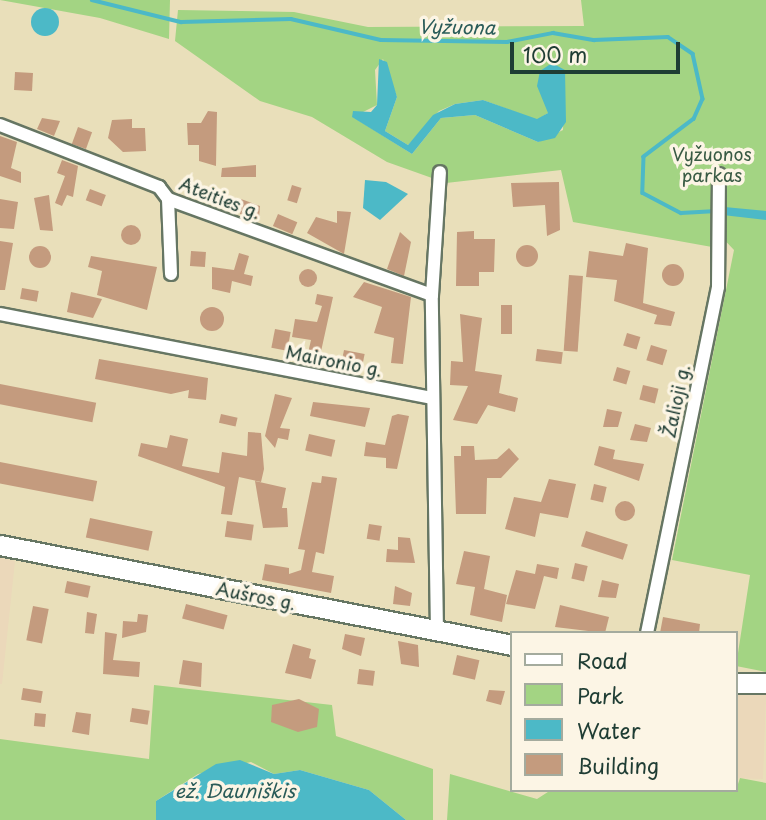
<!DOCTYPE html>
<meta charset="utf-8">
<style>
body{margin:0}
#map{position:relative;width:766px;height:820px;overflow:hidden;background:#e9dfba;font-family:"Playpen Sans",sans-serif}
div>[style]{position:absolute}
[style*='--x']{left:calc(var(--x)*1px);top:calc(var(--y)*1px);width:calc(var(--w)*1px);rotate:calc(var(--a)*1deg)}
.built>*{inset:0;background:#ebd8ba;transform-origin:0 0}
.green>*{inset:0;background:#a3d483}
.water>*{inset:0;background:#4cb9c7}
.round{border-radius:50%}
.stream>*{height:3.5px;margin:-1.75px;padding:0 1.75px;transform-origin:1.75px;border-radius:1.75px;background:#4cb9c7}
.building>*{inset:0;background:#c49b7e;transform-origin:0 0}
.roads{filter:drop-shadow(2px 0 #667663) drop-shadow(-2px 0 #667663) drop-shadow(0 2px #667663) drop-shadow(0 -2px #667663)}
.street>*{height:12px;margin:-6px;padding:0 6px;transform-origin:6px;border-radius:6px;background:#fff}
.secondary>*{height:19px;margin:-9.5px;padding:0 9.5px;transform-origin:9.5px;border-radius:9.5px;background:#fff}
span{translate:-50% -50%;white-space:nowrap;text-align:center;line-height:1.15;-webkit-text-stroke:7px #fcf5e5;paint-order:stroke}
.park-label{font-size:18px;color:#395b44}
.street-label{font-size:18px;color:#1f3d34}
.water-label{font-size:19px;color:#2a5c59;font-style:italic}
.legend{position:absolute;left:510px;top:631px;width:228px;height:161px;box-sizing:border-box;background:#fcf5e5;border:2px solid #a4ab9e;margin:0;padding:9px 12px;list-style:none;font-size:21px;color:#1f3d34}
.legend li{display:flex;align-items:center;gap:14px;height:35px}
.legend b{width:35px;border:2px solid #a4ab9e}
.scale{position:absolute;left:510px;top:42px;width:170px;height:32px;box-sizing:border-box;border:4px solid #1f3d34;border-top:0;padding-left:9px;font-size:21px;line-height:24px;white-space:nowrap;color:#1f3d34;-webkit-text-stroke:5px #fcf5e5;paint-order:stroke}
</style>
<div id="map">
<div class="built">
<i style="clip-path:polygon(0 558px,15px 561px,2px 684px,0 684px)"></i>
<i style="left:736px;top:692px;width:30px;height:86px;rotate:2deg"></i>
</div>
<div class="green">
<i style="clip-path:polygon(0 0,170px 0,169px 39px,100px 18px)"></i>
<i style="clip-path:polygon(evenodd,581px 0,766px 0,766px 672px,736px 666px,750px 575px,672px 560px,734px 250px,716px 231px,712px 247px,573px 222px,561px 170px,446px 183px,387px 162px,312px 117px,260px 101px,175px 41px,178px 10px,294px 12px,368px 27px,584px 26px,581px 0,383px 59px,397px 97px,385px 131px,408px 145px,439px 111px,455px 104px,483px 100px,537px 120px,548px 113px,565px 70px,563px 130px,538px 142px,475px 115px,441px 118px,412px 154px,353px 117px,377px 105px,375px 70px,383px 59px)"></i>
<i style="clip-path:polygon(154px 685px,332px 705px,336px 736px,433px 769px,433px 820px,406px 820px,369px 790px,300px 770px,274px 774px,251px 762px,198px 774px,156px 801px,156px 820px,0 820px,0 739px,149px 759px)"></i>
<i style="clip-path:polygon(450px 774px,537px 799px,551px 790px,736px 790px,740px 778px,766px 783px,766px 820px,447px 820px)"></i>
</div>
<div class="water">
<i class="round" style="left:31px;top:8px;width:28px;height:28px"></i>
<i style="clip-path:polygon(379px 59px,387px 62px,397px 97px,385px 131px,408px 145px,433px 115px,455px 104px,483px 100px,537px 119px,548px 113px,537px 86px,540px 71px,552px 63px,565px 70px,566px 122px,555px 138px,538px 142px,475px 115px,441px 118px,412px 154px,352px 117px,353px 111px,371px 112px,377px 105px)"></i>
<i style="clip-path:polygon(365px 180px,386px 182px,408px 194px,380px 220px,363px 208px)"></i>
<i style="clip-path:polygon(714px 206px,766px 211px,766px 220px,714px 214px)"></i>
<i style="clip-path:polygon(240px 760px,274px 774px,300px 770px,369px 790px,406px 820px,156px 820px,156px 801px,216px 764px)"></i>
</div>
<div class="stream">
<i style="--x:92;--y:0;--w:92;--a:13.9"></i>
<i style="--x:181;--y:22;--w:110;--a:-1.6"></i>
<i style="--x:291;--y:19;--w:92;--a:13.1"></i>
<i style="--x:381;--y:40;--w:126;--a:0.9"></i>
<i style="--x:507;--y:42;--w:47;--a:-11.1"></i>
<i style="--x:553;--y:33;--w:42;--a:9.7"></i>
<i style="--x:594;--y:40;--w:74;--a:-2.3"></i>
<i style="--x:668;--y:37;--w:30;--a:34"></i>
<i style="--x:693;--y:54;--w:46;--a:77.5"></i>
<i style="--x:703;--y:99;--w:22;--a:114"></i>
<i style="--x:694;--y:119;--w:63;--a:142.8"></i>
<i style="--x:644;--y:157;--w:36;--a:92"></i>
<i style="--x:643;--y:193;--w:43;--a:27.8"></i>
<i style="--x:681;--y:213;--w:36;--a:-3"></i>
</div>
<div class="building">
<i style="left:15px;top:72px;width:18px;height:18px;rotate:3deg"></i>
<i style="clip-path:polygon(208px 111px,217px 112px,216px 166px,199px 161px,199px 145px,188px 145px,187px 123px,201px 123px)"></i>
<i style="clip-path:polygon(42px 118px,60px 121px,54px 136px,37px 129px)"></i>
<i style="clip-path:polygon(132px 119px,132px 128px,145px 128px,146px 151px,123px 152px,108px 138px,112px 120px)"></i>
<i style="left:78px;top:127px;width:15px;height:18px;rotate:20deg"></i>
<i style="clip-path:polygon(0 136px,17px 142px,11px 168px,21px 172px,21px 183px,0 176px)"></i>
<i style="clip-path:polygon(62px 160px,78px 166px,73px 197px,67px 195px,62px 206px,55px 203px,65px 176px,57px 173px)"></i>
<i style="clip-path:polygon(256px 165px,256px 177px,221px 177px,222px 168px)"></i>
<i style="clip-path:polygon(559px 182px,560px 230px,547px 236px,545px 205px,513px 207px,511px 183px)"></i>
<i style="left:292px;top:185px;width:10px;height:16px;rotate:17deg"></i>
<i style="left:90px;top:189px;width:17px;height:12px;rotate:21deg"></i>
<i style="clip-path:polygon(49px 195px,53px 231px,40px 230px,34px 198px)"></i>
<i style="clip-path:polygon(0 199px,18px 202px,14px 229px,0 228px)"></i>
<i style="clip-path:polygon(241px 199px,260px 206px,259px 219px,240px 214px)"></i>
<i style="clip-path:polygon(337px 211px,351px 212px,344px 254px,307px 233px,316px 217px,337px 223px)"></i>
<i style="left:278px;top:214px;width:21px;height:13px;rotate:23deg"></i>
<i class="round" style="left:121px;top:225px;width:20px;height:20px"></i>
<i style="clip-path:polygon(474px 231px,474px 239px,495px 239px,494px 272px,479px 272px,479px 286px,456px 286px,457px 232px)"></i>
<i style="clip-path:polygon(400px 232px,411px 242px,404px 276px,387px 269px)"></i>
<i style="clip-path:polygon(0 241px,13px 243px,5px 290px,0 290px)"></i>
<i style="clip-path:polygon(626px 243px,648px 248px,643px 303px,675px 312px,671px 326px,654px 324px,657px 315px,614px 301px,617px 280px,586px 277px,589px 251px,623px 256px)"></i>
<i class="round" style="left:516px;top:245px;width:22px;height:22px"></i>
<i class="round" style="left:29px;top:246px;width:22px;height:22px"></i>
<i style="left:191px;top:251px;width:15px;height:15px;rotate:4deg"></i>
<i style="clip-path:polygon(239px 253px,249px 256px,244px 274px,253px 276px,251px 286px,232px 281px,230px 293px,212px 289px,212px 267px,234px 270px)"></i>
<i style="clip-path:polygon(91px 256px,157px 267px,147px 310px,97px 295px,102px 271px,88px 267px)"></i>
<i class="round" style="left:662px;top:264px;width:22px;height:22px"></i>
<i class="round" style="left:299px;top:269px;width:18px;height:18px"></i>
<i style="left:569px;top:275px;width:14px;height:76px;rotate:4deg"></i>
<i style="clip-path:polygon(364px 282px,411px 297px,403px 364px,391px 363px,394px 338px,374px 333px,382px 307px,353px 297px)"></i>
<i style="left:22px;top:288px;width:17px;height:11px;rotate:10deg"></i>
<i style="clip-path:polygon(71px 292px,102px 299px,93px 318px,67px 312px)"></i>
<i style="clip-path:polygon(317px 294px,333px 297px,320px 356px,308px 353px,311px 340px,292px 337px,295px 319px,317px 322px,322px 306px,315px 304px)"></i>
<i style="left:501px;top:305px;width:11px;height:29px"></i>
<i class="round" style="left:200px;top:307px;width:24px;height:24px"></i>
<i style="clip-path:polygon(460px 314px,482px 318px,475px 371px,502px 375px,499px 393px,518px 398px,515px 412px,488px 405px,477px 424px,453px 420px,468px 386px,450px 385px,451px 361px,463px 362px)"></i>
<i style="left:275px;top:329px;width:16px;height:19px;rotate:11deg"></i>
<i style="left:627px;top:333px;width:14px;height:13px;rotate:17deg"></i>
<i style="left:651px;top:345px;width:17px;height:16px;rotate:17deg"></i>
<i style="left:537px;top:349px;width:26px;height:12px;rotate:7deg"></i>
<i style="left:344px;top:350px;width:21px;height:10px;rotate:11deg"></i>
<i style="clip-path:polygon(99px 359px,208px 378px,206px 400px,188px 398px,189px 390px,171px 394px,95px 379px)"></i>
<i style="left:617px;top:367px;width:14px;height:14px;rotate:17deg"></i>
<i style="left:0;top:384px;width:98px;height:20px;rotate:11deg"></i>
<i style="left:643px;top:385px;width:16px;height:15px;rotate:14deg"></i>
<i style="clip-path:polygon(275px 394px,292px 398px,280px 428px,290px 429px,288px 440px,278px 438px,275px 448px,265px 436px)"></i>
<i style="clip-path:polygon(313px 402px,370px 408px,365px 427px,310px 416px)"></i>
<i style="clip-path:polygon(607px 409px,622px 412px,618px 427px,603px 427px)"></i>
<i style="left:221px;top:414px;width:17px;height:9px;rotate:13deg"></i>
<i style="clip-path:polygon(398px 414px,409px 416px,397px 469px,386px 468px,386px 458px,364px 456px,366px 442px,385px 445px,392px 416px)"></i>
<i style="clip-path:polygon(635px 424px,651px 428px,647px 442px,630px 440px)"></i>
<i style="clip-path:polygon(248px 432px,261px 433px,264px 469px,261px 482px,239px 477px,232px 515px,221px 514px,225px 487px,138px 456px,141px 443px,167px 448px,170px 435px,188px 439px,182px 466px,219px 473px,222px 452px,247px 456px)"></i>
<i style="left:309px;top:434px;width:27px;height:17px;rotate:13deg"></i>
<i style="clip-path:polygon(461px 446px,474px 446px,475px 460px,497px 459px,509px 448px,519px 459px,501px 478px,487px 478px,486px 514px,456px 514px,454px 456px,461px 456px)"></i>
<i style="clip-path:polygon(599px 446px,615px 450px,613px 459px,644px 464px,639px 481px,594px 465px)"></i>
<i style="left:0;top:462px;width:99px;height:21px;rotate:11deg"></i>
<i style="clip-path:polygon(322px 476px,337px 478px,324px 554px,316px 552px,312px 572px,334px 576px,331px 593px,262px 580px,265px 564px,289px 568px,289px 574px,301px 570px,305px 550px,298px 549px,312px 482px,321px 483px)"></i>
<i style="clip-path:polygon(549px 479px,576px 484px,568px 518px,540px 513px,535px 537px,505px 529px,514px 497px,541px 502px)"></i>
<i style="clip-path:polygon(255px 481px,286px 488px,282px 508px,287px 508px,288px 527px,263px 528px)"></i>
<i style="left:594px;top:484px;width:13px;height:16px;rotate:13deg"></i>
<i class="round" style="left:615px;top:501px;width:20px;height:20px"></i>
<i style="left:90px;top:518px;width:64px;height:20px;rotate:12deg"></i>
<i style="left:227px;top:521px;width:27px;height:16px;rotate:8deg"></i>
<i style="left:369px;top:524px;width:13px;height:15px;rotate:9deg"></i>
<i style="left:586px;top:531px;width:44px;height:16px;rotate:18deg"></i>
<i style="clip-path:polygon(398px 537px,410px 538px,415px 563px,386px 562px,387px 549px,398px 550px)"></i>
<i style="clip-path:polygon(464px 551px,490px 556px,484px 589px,507px 595px,502px 622px,470px 615px,475px 587px,456px 584px)"></i>
<i style="left:575px;top:563px;width:13px;height:16px;rotate:13deg"></i>
<i style="clip-path:polygon(537px 564px,559px 568px,557px 579px,544px 576px,535px 609px,506px 604px,516px 570px,535px 574px)"></i>
<i style="clip-path:polygon(602px 580px,619px 584px,616px 598px,598px 597px)"></i>
<i style="left:67px;top:581px;width:24px;height:12px;rotate:12deg"></i>
<i style="clip-path:polygon(395px 586px,412px 593px,410px 606px,393px 604px)"></i>
<i style="left:186px;top:604px;width:43px;height:15px;rotate:15deg"></i>
<i style="clip-path:polygon(560px 605px,609px 617px,605px 633px,555px 627px)"></i>
<i style="left:33px;top:606px;width:16px;height:35px;rotate:11deg"></i>
<i style="clip-path:polygon(87px 612px,97px 614px,94px 634px,85px 633px)"></i>
<i style="clip-path:polygon(138px 614px,148px 615px,146px 632px,122px 638px,123px 621px,137px 622px)"></i>
<i style="clip-path:polygon(663px 617px,700px 624px,699px 633px,660px 633px)"></i>
<i style="clip-path:polygon(105px 632px,117px 634px,113px 660px,140px 662px,139px 677px,103px 674px)"></i>
<i style="clip-path:polygon(345px 634px,365px 638px,361px 656px,342px 649px)"></i>
<i style="clip-path:polygon(398px 641px,418px 645px,419px 667px,401px 664px)"></i>
<i style="clip-path:polygon(293px 644px,311px 649px,309px 658px,316px 660px,311px 679px,285px 673px)"></i>
<i style="left:457px;top:655px;width:23px;height:20px;rotate:13deg"></i>
<i style="clip-path:polygon(183px 660px,202px 663px,201px 687px,179px 684px)"></i>
<i style="left:359px;top:669px;width:16px;height:15px;rotate:7deg"></i>
<i style="left:23px;top:688px;width:20px;height:12px;rotate:9deg"></i>
<i style="clip-path:polygon(489px 690px,505px 691px,501px 705px,486px 701px)"></i>
<i style="clip-path:polygon(299px 699px,319px 709px,317px 727px,298px 732px,271px 722px,272px 705px)"></i>
<i style="left:132px;top:708px;width:18px;height:14px;rotate:9deg"></i>
<i style="clip-path:polygon(76px 712px,91px 714px,89px 735px,72px 732px)"></i>
<i style="left:35px;top:713px;width:11px;height:13px;rotate:5deg"></i>
</div>
<div class="roads">
<div class="street">
<i style="--x:0;--y:125;--w:171;--a:21.3"></i>
<i style="--x:159;--y:187;--w:15;--a:53"></i>
<i style="--x:168;--y:199;--w:281;--a:20"></i>
<i style="--x:168;--y:199;--w:75;--a:87.7"></i>
<i style="--x:0;--y:314;--w:440;--a:11"></i>
<i style="--x:437;--y:631;--w:336;--a:-90.9"></i>
<i style="--x:432;--y:295;--w:123;--a:-86.3"></i>
<i style="--x:647;--y:633;--w:353;--a:-78.4"></i>
<i style="--x:718;--y:287;--w:113;--a:-89.5"></i>
</div>
<div class="secondary">
<i style="--x:0;--y:545;--w:522;--a:11.05"></i>
<i style="--x:736;--y:683;--w:30;--a:0"></i>
</div>
</div>
<div class="park-label">
<span style="left:712px;top:165px">Vyžuonos<br>parkas</span>
</div>
<div class="street-label">
<span style="left:220px;top:198px;rotate:21deg">Ateities g.</span>
<span style="left:334px;top:361px;rotate:11deg">Maironio g.</span>
<span style="left:676px;top:401px;rotate:-78deg">Žalioji g.</span>
<span style="left:256px;top:596px;rotate:11deg">Aušros g.</span>
</div>
<div class="water-label">
<span style="left:457px;top:27px;rotate:1deg">Vyžuona</span>
<span style="left:235px;top:791px">ež. Dauniškis</span>
</div>
<ul class="legend">
<li><b style="height:9px;background:#fff"></b>Road</li>
<li><b style="height:19px;background:#a3d483"></b>Park</li>
<li><b style="height:19px;background:#4cb9c7"></b>Water</li>
<li><b style="height:19px;background:#c49b7e"></b>Building</li>
</ul>
<div class="scale">100 m</div>
</div>
